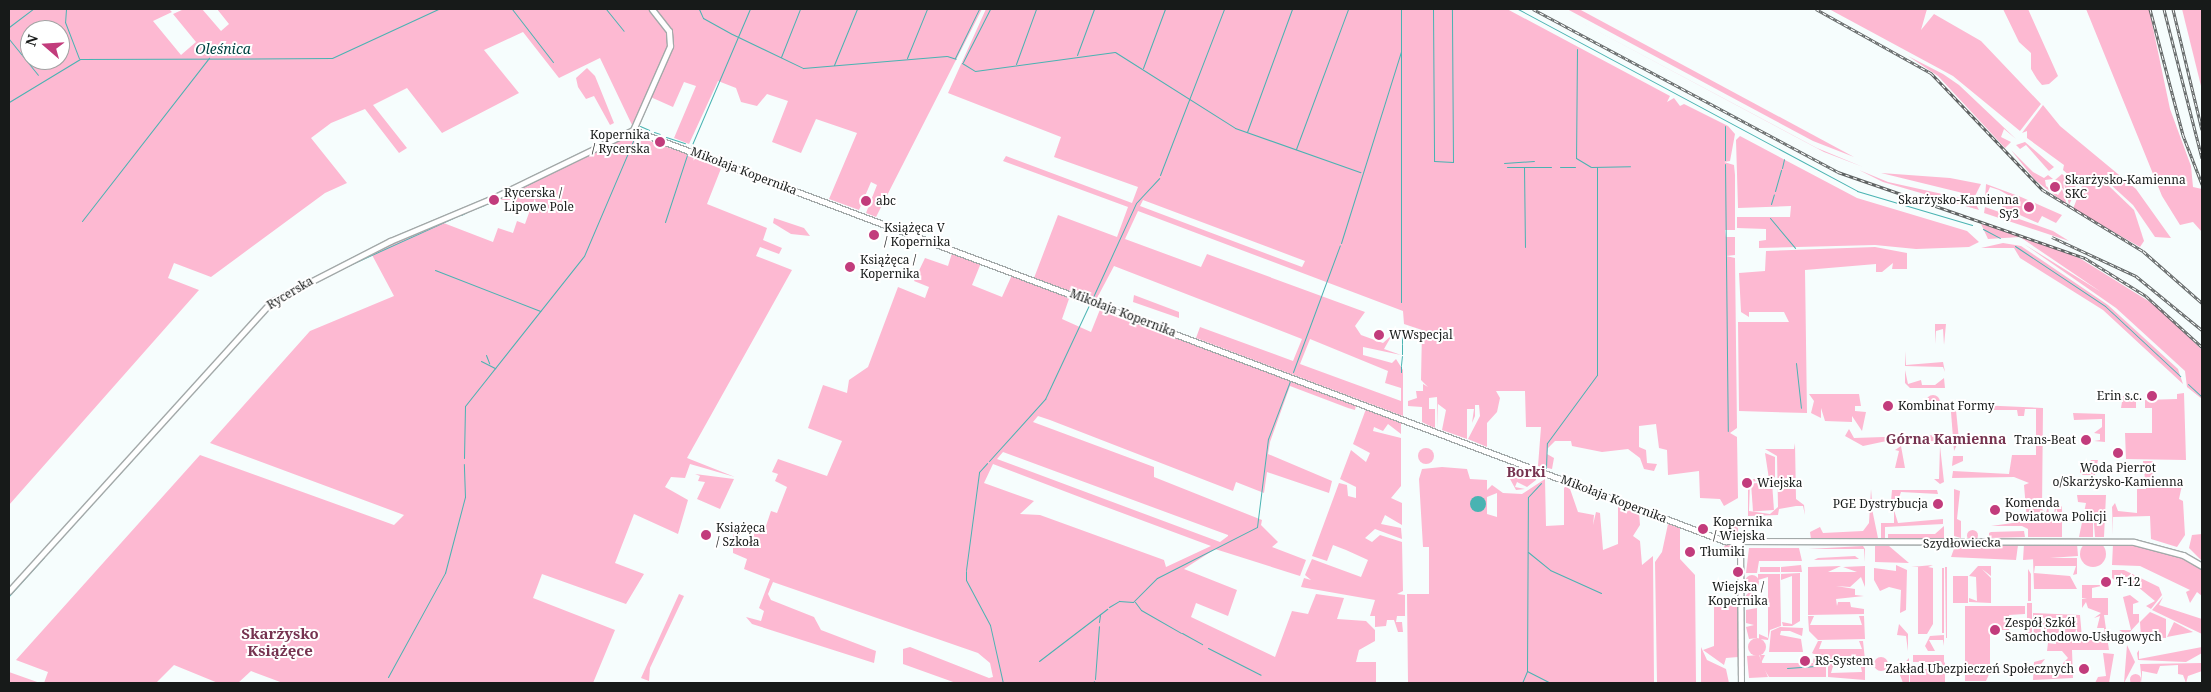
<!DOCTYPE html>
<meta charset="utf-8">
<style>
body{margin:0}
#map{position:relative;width:2211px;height:692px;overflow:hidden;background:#f6fdfd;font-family:"Noto Serif",serif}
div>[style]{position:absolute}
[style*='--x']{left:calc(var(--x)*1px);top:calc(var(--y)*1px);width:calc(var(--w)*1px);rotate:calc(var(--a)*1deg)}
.green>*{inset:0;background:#fdb9d2;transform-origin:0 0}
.round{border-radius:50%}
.water>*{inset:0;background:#49b3b2}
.stream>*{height:1px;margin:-0.5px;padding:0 0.5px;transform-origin:0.5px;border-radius:0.5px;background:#49b3b2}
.roads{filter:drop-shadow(1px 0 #a3a9a9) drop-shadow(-1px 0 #a3a9a9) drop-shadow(0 1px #a3a9a9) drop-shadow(0 -1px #a3a9a9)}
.secondary>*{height:5px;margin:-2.5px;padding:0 2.5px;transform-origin:2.5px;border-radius:2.5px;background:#fff}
.rail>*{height:3px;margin-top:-1.5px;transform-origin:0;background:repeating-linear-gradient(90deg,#fff 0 4px,#5f6363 0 8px);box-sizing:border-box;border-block:1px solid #5f6363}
.dots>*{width:14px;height:14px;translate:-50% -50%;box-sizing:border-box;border:2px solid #fff;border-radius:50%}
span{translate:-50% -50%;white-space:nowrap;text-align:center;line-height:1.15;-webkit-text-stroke:4px #fff;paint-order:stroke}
.poi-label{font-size:12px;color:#171a19}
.right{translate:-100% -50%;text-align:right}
.left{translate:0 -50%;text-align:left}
.street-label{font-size:12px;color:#171a19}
.water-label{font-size:14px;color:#004343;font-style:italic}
.neighbourhood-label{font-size:14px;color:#763350;font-weight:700}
.quarter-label{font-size:15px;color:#763350;font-weight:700}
.frame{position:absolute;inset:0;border:10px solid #171a19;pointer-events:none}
.north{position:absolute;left:20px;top:20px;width:50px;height:50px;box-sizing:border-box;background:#fff;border:1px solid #a2a3a3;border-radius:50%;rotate:289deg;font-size:14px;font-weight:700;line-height:20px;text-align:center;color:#171a19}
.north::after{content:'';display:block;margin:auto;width:18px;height:22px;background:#c23c7c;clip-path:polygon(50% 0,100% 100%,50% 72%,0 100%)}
</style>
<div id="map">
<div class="green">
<i style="clip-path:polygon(evenodd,9px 9px,169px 9px,172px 12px,153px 21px,181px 55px,196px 42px,173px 14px,184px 9px,202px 9px,221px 31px,229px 24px,217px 9px,982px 9px,876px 217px,866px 213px,877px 185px,871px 182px,859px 210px,829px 199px,857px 133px,816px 119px,801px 153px,772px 142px,788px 101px,767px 94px,757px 106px,741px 102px,736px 88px,718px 81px,689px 144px,674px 138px,696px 86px,684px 82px,673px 107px,646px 95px,632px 125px,600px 58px,559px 78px,523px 32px,484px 50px,519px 93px,442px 133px,407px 88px,373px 105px,407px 148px,399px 153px,365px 109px,331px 123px,311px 138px,347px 183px,325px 193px,211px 277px,174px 263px,168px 278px,199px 290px,9px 505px,9px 9px,30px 30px,60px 30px,60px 60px,30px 60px,30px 30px)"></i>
<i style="clip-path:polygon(evenodd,986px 9px,1507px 9px,1670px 96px,1667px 102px,1674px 98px,1680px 106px,1684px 104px,1728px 126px,1735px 134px,1730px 161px,1724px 162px,1734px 165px,1735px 175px,1735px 230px,1725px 230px,1726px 237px,1735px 237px,1735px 255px,1726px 256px,1735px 258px,1737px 428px,1730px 433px,1737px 437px,1738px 498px,1724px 506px,1720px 499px,1700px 498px,1699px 471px,1668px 475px,1667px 450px,1659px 448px,1656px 424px,1639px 426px,1639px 447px,1646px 450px,1647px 463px,1657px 464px,1654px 471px,1644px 469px,1640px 458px,1628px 449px,1602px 452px,1572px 446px,1571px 441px,1555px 441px,1548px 448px,1547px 454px,1554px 458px,1552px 469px,1538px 466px,1541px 427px,1526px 427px,1525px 391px,1496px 391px,1500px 398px,1497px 412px,1487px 423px,1487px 447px,1468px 439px,1480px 416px,1479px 405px,1475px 405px,1475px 416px,1472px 423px,1474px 409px,1467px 409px,1467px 439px,1442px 430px,1446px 410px,1438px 404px,1438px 429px,1437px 397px,1429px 398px,1429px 409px,1435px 409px,1435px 428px,1428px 425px,1422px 422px,1422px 407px,1408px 406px,1408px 401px,1417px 398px,1416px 391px,1423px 391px,1423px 384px,1428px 387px,1421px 380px,1422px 330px,1404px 324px,1403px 311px,1138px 211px,1125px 239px,1201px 267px,1207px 254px,1365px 312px,1355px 326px,1361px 335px,1383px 343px,1392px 335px,1384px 349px,1401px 355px,1363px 347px,1363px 355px,1392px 363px,1396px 359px,1403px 370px,1403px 416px,1196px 338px,1200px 327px,1293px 361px,1302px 339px,1114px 266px,1096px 300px,1034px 278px,1058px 215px,1117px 237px,1128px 207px,1003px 161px,1006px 156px,1132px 203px,1138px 187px,1054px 157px,1061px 137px,948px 93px,986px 9px,1143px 200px,1305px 261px,1302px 267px,1140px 206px,1143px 200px,986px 9px,1310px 339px,1388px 371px,1385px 383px,1401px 388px,1401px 401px,1300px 364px,1310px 339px)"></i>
<i style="clip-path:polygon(1556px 9px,1817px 148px,1863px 167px,1824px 152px)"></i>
<i style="clip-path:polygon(1567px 9px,1579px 9px,1854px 157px,1813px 141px)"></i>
<i style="clip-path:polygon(1829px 9px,1927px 9px,1921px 30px,1934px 14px,1981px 41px,2041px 104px,2020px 131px,1953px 76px)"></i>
<i style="clip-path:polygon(2003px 9px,2028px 9px,2058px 76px,2049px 84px,2042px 85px,2037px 79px,2031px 69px,2031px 53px,2019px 42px)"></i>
<i style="clip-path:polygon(2086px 9px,2149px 9px,2170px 109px,2191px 166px,2193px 187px,2202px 189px,2202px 232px,2193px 222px,2180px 225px,2162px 196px)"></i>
<i style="clip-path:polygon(2182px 9px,2202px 9px,2202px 90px)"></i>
<i style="clip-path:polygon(1908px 56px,1943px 74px,1959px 85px,2016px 139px,2004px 129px,2001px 137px,2011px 142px,2005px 148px,1938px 76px)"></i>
<i style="clip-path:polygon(587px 68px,595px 76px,614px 123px,610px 125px,594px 96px,586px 99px,578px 87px,576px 78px)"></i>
<i style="clip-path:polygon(2043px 105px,2060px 126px,2136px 189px,2171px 238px,2155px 237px,2133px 205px,2110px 184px,2096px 180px,2077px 182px,2063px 170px,2064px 165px,2027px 138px,2027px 131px,2022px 133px)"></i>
<i style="clip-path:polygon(632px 135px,722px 166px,707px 204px,767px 228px,763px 240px,782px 248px,779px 254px,760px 247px,756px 256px,792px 270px,687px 458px,735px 477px,690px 464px,685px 478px,671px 477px,665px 487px,688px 500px,678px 534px,634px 514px,615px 563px,644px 574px,626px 604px,542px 574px,533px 598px,615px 630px,593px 683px,283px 683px,251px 671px,238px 683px,218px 683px,174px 665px,156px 683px,44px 683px,48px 672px,16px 660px,200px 455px,394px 525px,404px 515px,210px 443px,310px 331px,394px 296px,371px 253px,441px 222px,493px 242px,498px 228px,513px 233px,517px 221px,525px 224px,530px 210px,497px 198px)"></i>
<i style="clip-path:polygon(1740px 136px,1857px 198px,1967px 231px,1979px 242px,1969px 247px,1916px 249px,1875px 245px,1759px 248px,1759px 241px,1766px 240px,1766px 229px,1737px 228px,1737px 217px,1790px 217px,1791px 206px,1738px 208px,1736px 140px)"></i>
<i style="clip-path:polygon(2025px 142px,2054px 167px,2049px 171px,2026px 145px,2020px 149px,2016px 145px)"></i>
<i style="clip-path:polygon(2011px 150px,2033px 172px,2044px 178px,2048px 175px,2053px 179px,2045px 180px,2046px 186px,2058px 195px,2062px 189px,2067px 205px,2035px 180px)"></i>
<i style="clip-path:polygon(1859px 170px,1888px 182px,1974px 201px,1979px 210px,1883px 182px)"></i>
<i style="clip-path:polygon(1881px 173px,1950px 178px,1981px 184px,1975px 196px)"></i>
<i style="clip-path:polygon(2062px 174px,2077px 188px,2069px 205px,2063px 179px,2064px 190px,2055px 180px)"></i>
<i style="clip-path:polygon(2094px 181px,2109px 186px,2134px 210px,2144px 241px,2140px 247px,2073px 209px,2083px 183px)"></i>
<i style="clip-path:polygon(1986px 184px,2021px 197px,2062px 215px,2056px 223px,2042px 216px,2038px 223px,2031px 220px,2002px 207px,2010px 196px,1999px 190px,1990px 187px,1985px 199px)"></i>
<i style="clip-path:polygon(1985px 207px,2053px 231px,2069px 241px,1984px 213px)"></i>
<i style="clip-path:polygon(774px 218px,804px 228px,810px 236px,791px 234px,773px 223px)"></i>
<i style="clip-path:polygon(1981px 224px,2044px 243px,2081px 259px,2158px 307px,2202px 350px,2202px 399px,2187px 387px,2185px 371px,2116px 308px,2024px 244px,2101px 292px,2020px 237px,1988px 239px)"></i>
<i style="clip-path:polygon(2003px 243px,2021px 246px,2108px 305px,2178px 369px,2183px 384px,2103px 310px,2020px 258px,2014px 248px,1981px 248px)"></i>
<i style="clip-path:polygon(1875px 247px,1907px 253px,1907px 269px,1892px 269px,1893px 263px,1882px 272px,1876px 272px,1876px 264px,1805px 270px,1807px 413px,1739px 411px,1738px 322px,1789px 322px,1784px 312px,1749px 312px,1749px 317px,1741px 312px,1739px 273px,1765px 271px,1766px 251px)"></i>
<i style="clip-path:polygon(evenodd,952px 253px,981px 263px,972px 285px,1002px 297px,1012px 275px,1070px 296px,1062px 319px,1091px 332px,1101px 307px,1356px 405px,1355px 410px,1348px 408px,1290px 386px,1270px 442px,1268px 454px,1332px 481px,1329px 493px,1267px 472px,1264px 493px,1236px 482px,1233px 491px,1050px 420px,1038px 416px,1033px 422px,1154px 467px,1154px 477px,1262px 520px,1261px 525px,1278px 542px,1272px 547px,1306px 560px,1300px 576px,1215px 549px,1184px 569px,1237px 590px,1228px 616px,1196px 603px,1191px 617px,1275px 657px,1292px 611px,1308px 614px,1316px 594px,1344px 598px,1337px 619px,1366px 621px,1375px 630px,1375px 641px,1359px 650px,1356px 662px,1376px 662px,1376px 683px,956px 683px,903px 664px,903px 649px,910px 647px,989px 678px,993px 677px,990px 663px,978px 653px,773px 582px,768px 594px,771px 600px,814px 617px,821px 630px,876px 651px,874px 663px,752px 624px,746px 617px,761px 621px,764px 611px,759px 608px,770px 579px,744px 569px,747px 559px,733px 553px,733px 534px,749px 540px,754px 525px,765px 529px,771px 511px,777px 513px,787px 487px,775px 481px,778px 474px,772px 472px,778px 459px,827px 476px,842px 441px,808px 428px,823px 385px,847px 393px,849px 380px,868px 367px,898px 287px,925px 298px,929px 287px,914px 281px,925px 258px,948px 266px,952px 253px,1003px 452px,1228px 535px,1228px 536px,1220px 542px,997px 459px,1003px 452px,952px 253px,993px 464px,1098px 504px,1211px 546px,1166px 567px,1164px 560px,1040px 515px,1020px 514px,1034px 501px,984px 483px,993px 464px)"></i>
<i style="clip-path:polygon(1134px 295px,1179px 312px,1179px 318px,1133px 302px)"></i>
<i style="clip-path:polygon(1935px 324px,1946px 324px,1944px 345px,1943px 329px,1936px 331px,1935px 344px)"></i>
<i style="clip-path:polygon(1905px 351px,1906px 365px,1943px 362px,1945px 372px,1943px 367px,1905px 366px)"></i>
<i style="clip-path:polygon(1905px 370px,1908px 384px,1921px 380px,1922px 385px,1935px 385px,1944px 378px,1945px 388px,1910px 388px,1905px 383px)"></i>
<i style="clip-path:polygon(2184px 393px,2186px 460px,2126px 459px,2125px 433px,2152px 433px,2152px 408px,2145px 408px,2145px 400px,2177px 399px,2177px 394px)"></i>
<i style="clip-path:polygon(1809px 394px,1859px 394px,1861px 406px,1855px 406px,1855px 411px,1866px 412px,1862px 431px,1852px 416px,1852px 422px,1825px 421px,1821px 408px,1821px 418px,1811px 413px,1814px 401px)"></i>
<i class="round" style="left:1926px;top:395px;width:14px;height:14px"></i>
<i style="clip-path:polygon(2123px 396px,2136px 400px,2136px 408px,2121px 408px)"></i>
<i style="clip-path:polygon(1955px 404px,2043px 408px,2042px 509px,2046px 513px,2048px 505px,2049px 515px,2054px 515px,2055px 507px,2059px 503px,2062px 507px,2062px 537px,2028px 537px,2028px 529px,2022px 526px,1991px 526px,2027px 521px,2024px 485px,2029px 483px,2014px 477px,1952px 478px,1953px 471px,2009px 474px,2012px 455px,2036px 455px,2036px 409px,2025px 409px,2024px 416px,2018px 416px,2017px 410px,1977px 410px,1977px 406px)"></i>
<i style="clip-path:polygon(1366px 409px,1401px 423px,1401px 434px,1388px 424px,1383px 431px,1374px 427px,1373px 431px,1401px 438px,1401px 486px,1391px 498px,1402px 503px,1402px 525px,1385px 515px,1381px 524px,1401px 528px,1402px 539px,1375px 529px,1365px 538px,1372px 542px,1380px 535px,1402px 542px,1403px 591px,1397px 594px,1405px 595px,1405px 616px,1397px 616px,1396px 622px,1402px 622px,1403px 632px,1398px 632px,1394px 620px,1387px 620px,1386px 626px,1375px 627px,1375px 616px,1370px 616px,1375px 600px,1301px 587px,1304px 578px,1311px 580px,1305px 575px,1312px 559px,1361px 577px,1368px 560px,1346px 550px,1333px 545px,1327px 561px,1312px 556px,1339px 483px,1347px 485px,1348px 496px,1356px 498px,1356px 487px,1340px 479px,1351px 450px,1366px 462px,1370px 453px,1353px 444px)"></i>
<i style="clip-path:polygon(1956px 410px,1959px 440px,1954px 451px,1951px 412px)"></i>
<i style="clip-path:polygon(2073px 413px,2105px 414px,2105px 442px,2094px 441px,2100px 440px,2100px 434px,2094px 433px,2102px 427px,2102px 419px,2074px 420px)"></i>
<i style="clip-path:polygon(1849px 429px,1854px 438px,1943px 435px,1943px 442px,1896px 439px,1863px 446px,1845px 436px)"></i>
<i style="clip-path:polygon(1795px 443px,1796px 499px,1804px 505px,1805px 515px,1803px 506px,1796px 506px,1779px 509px,1778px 515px,1748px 516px,1748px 479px,1769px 479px,1765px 453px,1775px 457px,1775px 477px,1772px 479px,1750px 482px,1749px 511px,1770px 514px,1778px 507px,1777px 456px,1765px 449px,1794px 449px)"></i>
<i style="clip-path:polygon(1901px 446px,1905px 468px,1895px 468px,1899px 451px,1895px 450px)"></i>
<i style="clip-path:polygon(1940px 446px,1944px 482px,1940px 484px,1934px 479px,1939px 479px)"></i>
<i class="round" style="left:1418px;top:448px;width:16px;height:16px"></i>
<i style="clip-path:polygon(1963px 456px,1963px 461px,1952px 466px,1953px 456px)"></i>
<i style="clip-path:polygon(2091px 460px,2098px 460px,2095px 475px,2082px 475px,2085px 471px,2080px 473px,2080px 465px,2088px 466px)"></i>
<i style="clip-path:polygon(2143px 461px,2153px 461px,2153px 485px,2182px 485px,2179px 499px,2183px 501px,2185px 535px,2177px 547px,2151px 539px,2150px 516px,2113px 517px,2113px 535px,2112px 507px,2115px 503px,2118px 511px,2137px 513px,2137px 489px,2146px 489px)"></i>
<i style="clip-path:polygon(evenodd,1442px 467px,1467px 469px,1470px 479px,1487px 480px,1487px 490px,1492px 485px,1503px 493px,1522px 494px,1545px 479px,1546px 526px,1564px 525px,1564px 484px,1569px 486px,1578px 512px,1594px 515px,1593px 525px,1596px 512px,1600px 513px,1603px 550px,1618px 544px,1618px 504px,1639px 512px,1640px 525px,1633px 536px,1640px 541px,1642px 565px,1653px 556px,1654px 683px,1408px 683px,1407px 594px,1429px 594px,1429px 547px,1423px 547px,1419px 479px,1422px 469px,1442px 467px,1497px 493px,1497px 517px,1487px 514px,1487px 497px,1497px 493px)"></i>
<i style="clip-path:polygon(1519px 472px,1536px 478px,1536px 480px,1527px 487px,1517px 482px,1515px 487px,1525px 489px,1516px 490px,1510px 479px)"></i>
<i style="clip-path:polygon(695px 474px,734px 479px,720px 509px,697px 499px,705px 482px,698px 481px,700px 476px)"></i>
<i style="left:1772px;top:482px;width:28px;height:21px;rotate:86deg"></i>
<i style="clip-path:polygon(1871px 489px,1872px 501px,1891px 501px,1892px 490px,1937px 490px,1938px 494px,1901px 492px,1896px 506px,1871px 504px,1878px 538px,1811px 539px,1810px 532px,1820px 527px,1823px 533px,1863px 531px,1869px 523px)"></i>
<i style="clip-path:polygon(1954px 489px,1960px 491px,1957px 519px,1961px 521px,1961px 538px,1954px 536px)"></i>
<i style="clip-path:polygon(2077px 495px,2106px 495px,2104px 537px,2095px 537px,2093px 511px,2093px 537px,2079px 537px,2086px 503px,2078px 502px)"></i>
<i style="clip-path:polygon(1894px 510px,1898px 523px,1943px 519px,1943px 524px,1885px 527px,1885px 538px,1881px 538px,1881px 523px,1894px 523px,1894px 511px,1890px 511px)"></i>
<i style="clip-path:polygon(1668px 524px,1680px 528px,1680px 559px,1695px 575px,1696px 683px,1657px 683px,1655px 562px,1662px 552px)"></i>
<i style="clip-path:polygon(1731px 524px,1738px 524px,1738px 533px,1735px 537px,1731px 533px,1732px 538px,1723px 537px,1723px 530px)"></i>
<i style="clip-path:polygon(1944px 526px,1944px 538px,1888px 538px,1888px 534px,1935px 534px)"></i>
<i class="round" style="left:1966.5px;top:529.5px;width:11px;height:11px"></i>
<i style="clip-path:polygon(2024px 531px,2025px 537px,1989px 538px,1989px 533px,1991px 532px)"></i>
<i style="clip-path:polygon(2202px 534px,2202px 561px,2189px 548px,2192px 535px)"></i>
<i class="round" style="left:2080px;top:541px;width:26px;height:26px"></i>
<i class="round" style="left:1724px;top:542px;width:12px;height:12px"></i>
<i style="clip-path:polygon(2024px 544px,2077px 544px,2078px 556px,2023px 560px)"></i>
<i style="clip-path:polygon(2113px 544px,2134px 544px,2187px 559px,2202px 569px,2202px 596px,2197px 592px,2190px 603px,2186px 592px,2190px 590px,2140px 566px,2112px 565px)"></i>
<i style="clip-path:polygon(2018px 545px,2016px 560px,1951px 557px,1955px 546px)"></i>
<i style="clip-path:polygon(1863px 546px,1865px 549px,1865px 562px,1864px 549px,1808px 549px)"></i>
<i style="clip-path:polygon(1875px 546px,1889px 546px,1909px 563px,1875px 562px)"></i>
<i style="clip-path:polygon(1749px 548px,1799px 548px,1802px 561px,1759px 561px,1757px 573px,1746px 573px)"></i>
<i style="clip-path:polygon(1855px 556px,1859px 559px,1814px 560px,1818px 558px)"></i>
<i style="clip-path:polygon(2033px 558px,2077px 558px,2077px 574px,2073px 575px,2076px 566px,2035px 566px,2034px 573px,2070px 576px,2077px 589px,2034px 589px)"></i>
<i style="clip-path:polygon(1801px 565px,1802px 572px,1781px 572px,1781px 567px)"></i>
<i style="clip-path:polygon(1896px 565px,1907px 570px,1906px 610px,1900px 613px,1901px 590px,1889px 587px,1880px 591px,1874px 580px,1874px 568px,1896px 571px)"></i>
<i style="clip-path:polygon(1933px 565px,1928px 567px,1933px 568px,1933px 624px,1927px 634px,1918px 634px,1918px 567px,1911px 567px)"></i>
<i style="clip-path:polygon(1841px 566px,1828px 572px,1857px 572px,1843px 567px,1865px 566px,1865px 587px,1861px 577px,1850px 587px,1836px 586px,1855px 589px,1855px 595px,1864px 596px,1836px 599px,1837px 606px,1838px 602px,1850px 602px,1851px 607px,1864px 609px,1864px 614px,1808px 615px,1808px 567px)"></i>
<i style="clip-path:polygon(1978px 566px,1991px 566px,1991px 576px,1982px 569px,1991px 578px,1991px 603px,1969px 602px,1969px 598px,1977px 601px,1976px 577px,1969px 576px)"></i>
<i style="left:1780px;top:567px;width:5px;height:20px;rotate:90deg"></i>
<i style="clip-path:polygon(1945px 567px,1947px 567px,1947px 638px,1946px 638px)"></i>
<i style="left:1942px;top:568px;width:2px;height:65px"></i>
<i style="clip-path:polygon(2028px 569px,2031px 574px,2031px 601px,2028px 601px)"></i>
<i style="clip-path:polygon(2124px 570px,2159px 587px,2162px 595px,2151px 609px,2146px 606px,2155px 601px,2121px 573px,2118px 583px,2112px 578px,2112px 570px)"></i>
<i style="clip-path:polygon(1800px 573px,1800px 621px,1792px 626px,1783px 626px,1782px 622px,1792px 624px,1792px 576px,1781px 580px,1781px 574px)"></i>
<i style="clip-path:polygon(1758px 574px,1780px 574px,1781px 626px,1770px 630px,1768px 640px,1759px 639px,1759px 634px,1768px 638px,1768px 577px,1758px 580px)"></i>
<i class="round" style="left:1745px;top:575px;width:14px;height:14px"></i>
<i style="left:1953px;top:576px;width:15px;height:27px"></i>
<i style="clip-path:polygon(2082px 585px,2106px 585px,2092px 588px,2092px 598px,2108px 598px,2108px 615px,2104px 615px,2109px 650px,2072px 650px,2073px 678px,2033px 680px,2034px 662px,2045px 659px,2038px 668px,2062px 675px,2063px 663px,2068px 658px,2062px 651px,2047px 651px,2048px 643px,2056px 644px,2055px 640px,2034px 638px,2033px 613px,2080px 615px,2082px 638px,2095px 640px,2097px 633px,2104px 636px,2104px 628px,2097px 628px,2100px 616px,2094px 618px,2101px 613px,2088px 608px,2086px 602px,2082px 608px,2082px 599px,2087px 598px,2082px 598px)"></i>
<i class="round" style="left:1745px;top:592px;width:14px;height:14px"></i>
<i style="clip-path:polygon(679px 594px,684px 596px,650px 668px,649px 681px,641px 678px)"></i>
<i style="clip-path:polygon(2130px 595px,2139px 602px,2133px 604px,2133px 614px,2139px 614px,2139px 622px,2127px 635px,2119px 630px,2131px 630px,2123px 597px)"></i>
<i style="clip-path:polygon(2163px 597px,2159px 605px,2202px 619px,2202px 634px,2152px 610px)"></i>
<i style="clip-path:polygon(1714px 599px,1738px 600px,1738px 657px,1726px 658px,1724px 665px,1703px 650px,1714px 646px)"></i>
<i style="left:2027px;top:603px;width:5px;height:30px"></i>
<i style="clip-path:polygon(1965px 606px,2025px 606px,2025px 614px,2009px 615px,2009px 630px,1990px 630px,1990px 672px,1986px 681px,1965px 681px)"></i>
<i style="clip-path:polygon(1757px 608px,1757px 638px,1749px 639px,1746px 627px,1754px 625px,1746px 623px,1746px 610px)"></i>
<i style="clip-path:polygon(2150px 612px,2166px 619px,2166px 638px,2141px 637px,2140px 622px)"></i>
<i style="clip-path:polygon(1808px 616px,1814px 616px,1810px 625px,1862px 625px,1859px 616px,1864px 616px,1865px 639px,1818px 640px,1809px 631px)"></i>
<i style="clip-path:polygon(2174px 622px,2193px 632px,2167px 637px)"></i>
<i style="clip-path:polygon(1899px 624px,1908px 634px,1908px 651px,1906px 636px,1897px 635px)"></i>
<i style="clip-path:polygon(1780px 627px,1803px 628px,1802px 636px,1790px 631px,1781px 631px,1780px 635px,1801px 639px,1803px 652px,1769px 652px,1771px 631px)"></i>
<i style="clip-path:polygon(1944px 635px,1944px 646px,1943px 640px,1929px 640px,1935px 651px,1928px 651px,1925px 646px,1930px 636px)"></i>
<i class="round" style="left:1748px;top:638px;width:18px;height:18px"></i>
<i style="clip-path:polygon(1818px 641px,1822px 641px,1819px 649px,1862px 649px,1859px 641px,1863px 641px,1865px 660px,1826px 661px,1812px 653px)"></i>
<i style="clip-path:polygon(2127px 645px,2135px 662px,2124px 683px)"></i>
<i style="clip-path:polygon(1701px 647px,1707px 660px,1726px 669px,1729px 683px,1701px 683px)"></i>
<i style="clip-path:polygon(2202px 647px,2202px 653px,2186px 662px,2138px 660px,2137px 653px,2139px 650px,2139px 659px)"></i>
<i style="clip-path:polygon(2103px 653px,2114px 654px,2109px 683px,2095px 683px,2098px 677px,2106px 676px)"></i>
<i style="clip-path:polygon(1759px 655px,1768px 677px,1749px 678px,1747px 656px)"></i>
<i style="clip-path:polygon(1760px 655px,1765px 655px,1761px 663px,1813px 663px,1814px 656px,1826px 663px,1826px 677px,1769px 677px,1761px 664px)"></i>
<i style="left:1913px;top:655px;width:31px;height:7px"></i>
<i class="round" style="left:1874px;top:657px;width:14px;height:14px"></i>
<i style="clip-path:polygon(1909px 658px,1909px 683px,1903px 683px,1898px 670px)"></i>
<i style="clip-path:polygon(1941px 661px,1944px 662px,1945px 663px,1945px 683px,1910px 683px,1910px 669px,1944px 669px)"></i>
<i style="clip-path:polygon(1828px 663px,1834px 663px,1831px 673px,1862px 672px,1860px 663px,1865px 663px,1865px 680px,1828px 677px)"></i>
<i style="clip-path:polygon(2202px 663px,2202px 671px,2188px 676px,2186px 683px,2183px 675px,2178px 674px,2178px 665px,2160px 666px,2157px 674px,2142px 671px,2142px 683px,2140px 664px)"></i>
<i style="clip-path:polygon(9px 672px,40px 683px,9px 683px)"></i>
<i class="round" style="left:2129.5px;top:673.5px;width:11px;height:11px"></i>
</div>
<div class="water">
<i class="round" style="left:1470px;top:496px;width:16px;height:16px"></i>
</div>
<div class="stream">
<i style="--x:66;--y:9;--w:13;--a:94"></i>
<i style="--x:65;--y:22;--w:39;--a:69"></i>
<i style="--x:512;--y:9;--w:67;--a:52.3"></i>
<i style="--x:606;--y:9;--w:28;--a:51"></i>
<i style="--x:699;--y:9;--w:10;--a:66"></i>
<i style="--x:703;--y:18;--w:33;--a:29"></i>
<i style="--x:732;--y:34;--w:79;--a:25.6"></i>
<i style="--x:803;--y:68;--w:144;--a:-4.8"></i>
<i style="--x:947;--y:56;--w:9;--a:18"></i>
<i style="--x:1401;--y:9;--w:293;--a:90"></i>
<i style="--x:1433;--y:9;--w:152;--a:89.6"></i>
<i style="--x:1434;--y:161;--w:19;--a:3"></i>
<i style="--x:1453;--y:162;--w:153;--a:-90.4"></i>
<i style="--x:1518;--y:9;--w:385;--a:28.2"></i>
<i style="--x:1857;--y:191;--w:120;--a:16.5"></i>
<i style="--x:9;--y:27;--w:30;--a:-37"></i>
<i style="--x:9;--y:39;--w:46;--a:51.1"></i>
<i style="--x:1577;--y:49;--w:109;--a:90.5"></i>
<i style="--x:1576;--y:158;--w:17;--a:31"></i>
<i style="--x:1591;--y:167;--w:39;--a:-1"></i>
<i style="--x:1077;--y:55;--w:49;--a:-69.7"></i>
<i style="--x:781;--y:57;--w:52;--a:-68.4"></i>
<i style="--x:907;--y:58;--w:53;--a:-67.8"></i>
<i style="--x:955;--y:58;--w:55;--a:-63.9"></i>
<i style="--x:963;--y:62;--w:59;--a:-63"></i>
<i style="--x:962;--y:63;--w:15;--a:32"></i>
<i style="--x:975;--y:71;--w:141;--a:-7.7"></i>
<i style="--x:1115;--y:52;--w:142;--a:32.3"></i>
<i style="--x:1235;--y:128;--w:133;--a:19.4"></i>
<i style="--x:1016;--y:64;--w:59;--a:-70"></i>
<i style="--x:834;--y:65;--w:61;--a:-67.7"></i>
<i style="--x:1143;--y:68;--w:63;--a:-69.6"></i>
<i style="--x:9;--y:102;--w:83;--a:-31.2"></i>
<i style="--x:80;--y:59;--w:252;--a:-0.2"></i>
<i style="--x:332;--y:58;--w:117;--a:-24.8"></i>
<i style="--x:640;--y:126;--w:10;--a:24"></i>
<i style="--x:1725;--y:126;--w:34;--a:90"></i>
<i style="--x:654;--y:132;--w:6;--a:18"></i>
<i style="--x:1247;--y:132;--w:131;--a:-69.9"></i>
<i style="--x:666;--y:137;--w:20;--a:18"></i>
<i style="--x:691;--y:147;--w:150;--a:-66.9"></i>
<i style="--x:1296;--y:149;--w:149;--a:-69.6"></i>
<i style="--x:1504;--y:163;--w:30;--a:-4"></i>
<i style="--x:1725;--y:164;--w:267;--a:89.4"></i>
<i style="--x:1507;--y:167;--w:44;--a:0"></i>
<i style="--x:1524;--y:167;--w:80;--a:89.3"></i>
<i style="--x:1560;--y:167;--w:15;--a:0"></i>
<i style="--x:1782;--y:168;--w:9;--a:-77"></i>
<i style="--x:1160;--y:175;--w:178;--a:-68.9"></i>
<i style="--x:1775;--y:191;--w:22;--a:-74"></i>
<i style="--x:498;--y:199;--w:79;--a:-26.2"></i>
<i style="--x:487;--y:204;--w:4;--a:-27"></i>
<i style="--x:1771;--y:204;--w:10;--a:-73"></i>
<i style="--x:471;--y:210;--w:14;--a:-21"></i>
<i style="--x:461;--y:215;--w:7;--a:-27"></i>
<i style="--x:1770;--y:218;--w:39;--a:50"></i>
<i style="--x:82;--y:221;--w:207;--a:-52.1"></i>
<i style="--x:665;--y:222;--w:74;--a:-71.8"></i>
<i style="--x:1983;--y:229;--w:19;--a:28"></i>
<i style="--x:1341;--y:243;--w:201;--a:-72.6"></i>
<i style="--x:2015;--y:246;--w:108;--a:33.7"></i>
<i style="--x:2105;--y:306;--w:103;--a:43"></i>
<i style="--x:345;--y:267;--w:119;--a:-24.4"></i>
<i style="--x:435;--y:270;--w:113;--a:21.3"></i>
<i style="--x:1093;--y:297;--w:103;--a:-65.4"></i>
<i style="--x:1136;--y:203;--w:34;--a:-47"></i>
<i style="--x:268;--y:309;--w:11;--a:-41"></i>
<i style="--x:1402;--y:343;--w:9;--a:-90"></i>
<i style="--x:1402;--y:354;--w:10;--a:-90"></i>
<i style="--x:486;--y:355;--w:9;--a:69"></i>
<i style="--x:481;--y:361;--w:16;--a:27"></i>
<i style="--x:1796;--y:363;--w:45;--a:83.7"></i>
<i style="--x:1401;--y:365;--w:9;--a:-84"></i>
<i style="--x:1293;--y:372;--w:135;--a:-69.7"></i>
<i style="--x:1401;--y:372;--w:6;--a:-90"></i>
<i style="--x:2188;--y:384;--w:19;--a:43"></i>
<i style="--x:155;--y:434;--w:64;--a:-48.1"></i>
<i style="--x:464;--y:458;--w:52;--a:-88.9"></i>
<i style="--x:465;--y:406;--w:191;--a:-51.6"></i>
<i style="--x:584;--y:256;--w:133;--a:-66.9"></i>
<i style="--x:989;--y:461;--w:84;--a:-47.9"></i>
<i style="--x:1045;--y:399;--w:106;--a:-64.9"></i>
<i style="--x:1546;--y:468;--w:25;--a:-88"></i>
<i style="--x:1547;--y:443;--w:84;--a:-53.7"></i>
<i style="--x:1597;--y:375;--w:208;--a:-90"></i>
<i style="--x:50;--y:550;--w:131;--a:-47.8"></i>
<i style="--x:1528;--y:552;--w:28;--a:39"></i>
<i style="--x:1550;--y:570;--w:56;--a:24.3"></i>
<i style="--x:966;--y:570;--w:99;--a:-82.4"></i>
<i style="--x:979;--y:472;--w:12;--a:-48"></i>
<i style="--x:966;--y:571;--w:9;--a:90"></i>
<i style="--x:966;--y:580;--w:51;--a:61.9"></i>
<i style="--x:990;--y:625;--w:59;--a:77.4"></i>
<i style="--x:9;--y:596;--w:52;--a:-48.1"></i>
<i style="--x:1135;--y:602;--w:10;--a:53"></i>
<i style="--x:1141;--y:610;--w:46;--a:29.9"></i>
<i style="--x:1109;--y:607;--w:12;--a:-31"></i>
<i style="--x:1119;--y:601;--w:14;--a:4"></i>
<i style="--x:1133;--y:602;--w:34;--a:-45"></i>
<i style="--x:1157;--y:578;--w:112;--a:-27"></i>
<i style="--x:1257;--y:527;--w:89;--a:-82.9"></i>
<i style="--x:1268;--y:439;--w:62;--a:-69.2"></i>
<i style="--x:1099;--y:622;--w:7;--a:-82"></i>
<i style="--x:1182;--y:633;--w:23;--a:29"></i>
<i style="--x:1208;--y:648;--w:59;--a:27"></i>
<i style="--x:1039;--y:661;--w:86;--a:-37.4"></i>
<i style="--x:1787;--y:668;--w:39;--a:-4"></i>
<i style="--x:1527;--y:671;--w:174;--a:-89.7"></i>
<i style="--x:1528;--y:497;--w:19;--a:-47"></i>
<i style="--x:388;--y:677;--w:119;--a:-61.3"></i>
<i style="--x:445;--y:573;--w:79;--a:-75.3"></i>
<i style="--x:465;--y:497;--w:33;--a:-92"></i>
<i style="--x:1095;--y:679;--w:53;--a:-85.7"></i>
<i style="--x:384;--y:683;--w:1;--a:-45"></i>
<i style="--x:1093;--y:683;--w:2;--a:-63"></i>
<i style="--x:1522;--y:683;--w:13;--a:-67"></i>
<i style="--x:1527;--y:671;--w:27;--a:27"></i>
</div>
<div class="roads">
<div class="secondary">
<i style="--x:633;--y:130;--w:1167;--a:20.63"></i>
<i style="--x:1725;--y:541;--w:409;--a:0.1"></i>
<i style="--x:2134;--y:542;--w:51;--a:14.9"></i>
<i style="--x:2183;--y:555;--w:22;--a:30"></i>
<i style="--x:633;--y:130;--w:92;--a:-66.2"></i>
<i style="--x:670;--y:46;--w:15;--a:-94"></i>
<i style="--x:669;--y:31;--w:28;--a:-128"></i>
<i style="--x:1740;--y:543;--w:140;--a:89.6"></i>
<i style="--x:9;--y:591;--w:390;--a:-47.8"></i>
<i style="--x:271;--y:302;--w:134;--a:-27.1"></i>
<i style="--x:390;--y:241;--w:112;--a:-22.7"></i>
<i style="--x:493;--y:198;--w:156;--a:-25.9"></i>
</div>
</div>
<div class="rail">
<i style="--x:1533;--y:9;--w:346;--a:28.1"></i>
<i style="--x:1838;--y:172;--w:262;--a:19.2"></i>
<i style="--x:2085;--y:258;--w:72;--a:31.9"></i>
<i style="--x:2146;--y:296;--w:76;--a:42.3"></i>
<i style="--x:1816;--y:9;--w:132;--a:29.1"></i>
<i style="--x:1931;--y:73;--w:162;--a:46.3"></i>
<i style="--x:2043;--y:190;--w:117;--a:31.4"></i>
<i style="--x:2143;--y:251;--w:79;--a:41.4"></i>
<i style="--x:2150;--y:9;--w:130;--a:75.3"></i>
<i style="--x:2183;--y:135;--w:53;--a:68.8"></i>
<i style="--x:2164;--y:9;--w:154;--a:75.7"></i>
<i style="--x:2173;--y:9;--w:124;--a:76.5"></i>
<i style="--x:2052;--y:237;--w:93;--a:24.9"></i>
<i style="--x:2136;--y:276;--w:85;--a:39.3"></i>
</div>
<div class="dots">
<i style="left:660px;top:142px;background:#c23c7c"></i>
<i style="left:2055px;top:187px;background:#c23c7c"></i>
<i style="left:494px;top:200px;background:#c23c7c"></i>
<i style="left:866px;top:201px;background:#c23c7c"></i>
<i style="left:2029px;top:207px;background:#c23c7c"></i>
<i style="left:874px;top:235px;background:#c23c7c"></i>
<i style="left:850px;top:267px;background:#c23c7c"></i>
<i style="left:1379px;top:335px;background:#c23c7c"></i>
<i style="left:2152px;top:396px;background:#c23c7c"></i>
<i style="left:1888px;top:406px;background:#c23c7c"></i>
<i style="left:2086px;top:440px;background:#c23c7c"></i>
<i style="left:2118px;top:453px;background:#c23c7c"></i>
<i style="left:1747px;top:483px;background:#c23c7c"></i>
<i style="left:1938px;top:504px;background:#c23c7c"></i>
<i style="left:1995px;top:510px;background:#c23c7c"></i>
<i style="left:1703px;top:529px;background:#c23c7c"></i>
<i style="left:706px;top:535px;background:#c23c7c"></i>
<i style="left:1690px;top:552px;background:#c23c7c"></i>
<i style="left:1738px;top:572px;background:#c23c7c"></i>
<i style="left:2106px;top:582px;background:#c23c7c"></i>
<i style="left:1995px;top:630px;background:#c23c7c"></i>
<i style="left:1805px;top:661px;background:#c23c7c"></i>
<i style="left:2084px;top:669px;background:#c23c7c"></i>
</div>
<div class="poi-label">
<span class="right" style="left:650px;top:142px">Kopernika<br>/ Rycerska</span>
<span class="left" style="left:2065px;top:187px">Skarżysko-Kamienna<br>SKC</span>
<span class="left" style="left:504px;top:200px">Rycerska /<br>Lipowe Pole</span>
<span class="right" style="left:2019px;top:207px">Skarżysko-Kamienna<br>Sy3</span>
<span class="left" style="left:876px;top:201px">abc</span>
<span class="left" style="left:884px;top:235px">Książęca V<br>/ Kopernika</span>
<span class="left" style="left:860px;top:267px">Książęca /<br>Kopernika</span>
<span class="left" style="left:1389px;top:335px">WWspecjal</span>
<span class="right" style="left:2142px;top:396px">Erin s.c.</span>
<span class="left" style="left:1898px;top:406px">Kombinat Formy</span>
<span class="right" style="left:2076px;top:440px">Trans-Beat</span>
<span style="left:2118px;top:475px">Woda Pierrot<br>o/Skarżysko-Kamienna</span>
<span class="left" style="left:1757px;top:483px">Wiejska</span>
<span class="left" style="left:2005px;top:510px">Komenda<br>Powiatowa Policji</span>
<span class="right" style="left:1928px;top:504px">PGE Dystrybucja</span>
<span class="left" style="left:1713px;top:529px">Kopernika<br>/ Wiejska</span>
<span class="left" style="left:716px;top:535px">Książęca<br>/ Szkoła</span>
<span class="left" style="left:1700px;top:552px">Tłumiki</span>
<span class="left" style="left:2116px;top:582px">T-12</span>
<span style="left:1738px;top:594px">Wiejska /<br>Kopernika</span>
<span class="left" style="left:2005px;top:630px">Zespół Szkół<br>Samochodowo-Usługowych</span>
<span class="left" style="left:1815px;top:661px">RS-System</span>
<span class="right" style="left:2074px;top:669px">Zakład Ubezpieczeń Społecznych</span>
</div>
<div class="street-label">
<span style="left:744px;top:171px;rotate:21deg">Mikołaja Kopernika</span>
<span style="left:290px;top:293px;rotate:-31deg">Rycerska</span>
<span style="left:1123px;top:313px;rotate:21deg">Mikołaja Kopernika</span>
<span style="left:1614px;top:499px;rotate:21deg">Mikołaja Kopernika</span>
<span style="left:1962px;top:543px;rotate:-1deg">Szydłowiecka</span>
</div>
<div class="water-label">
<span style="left:223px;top:49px">Oleśnica</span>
</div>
<div class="neighbourhood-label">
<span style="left:1946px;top:439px">Górna Kamienna</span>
<span style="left:1526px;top:472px">Borki</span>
</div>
<div class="quarter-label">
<span style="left:280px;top:642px">Skarżysko<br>Książęce</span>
</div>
<div class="frame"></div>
<div class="north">N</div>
</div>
